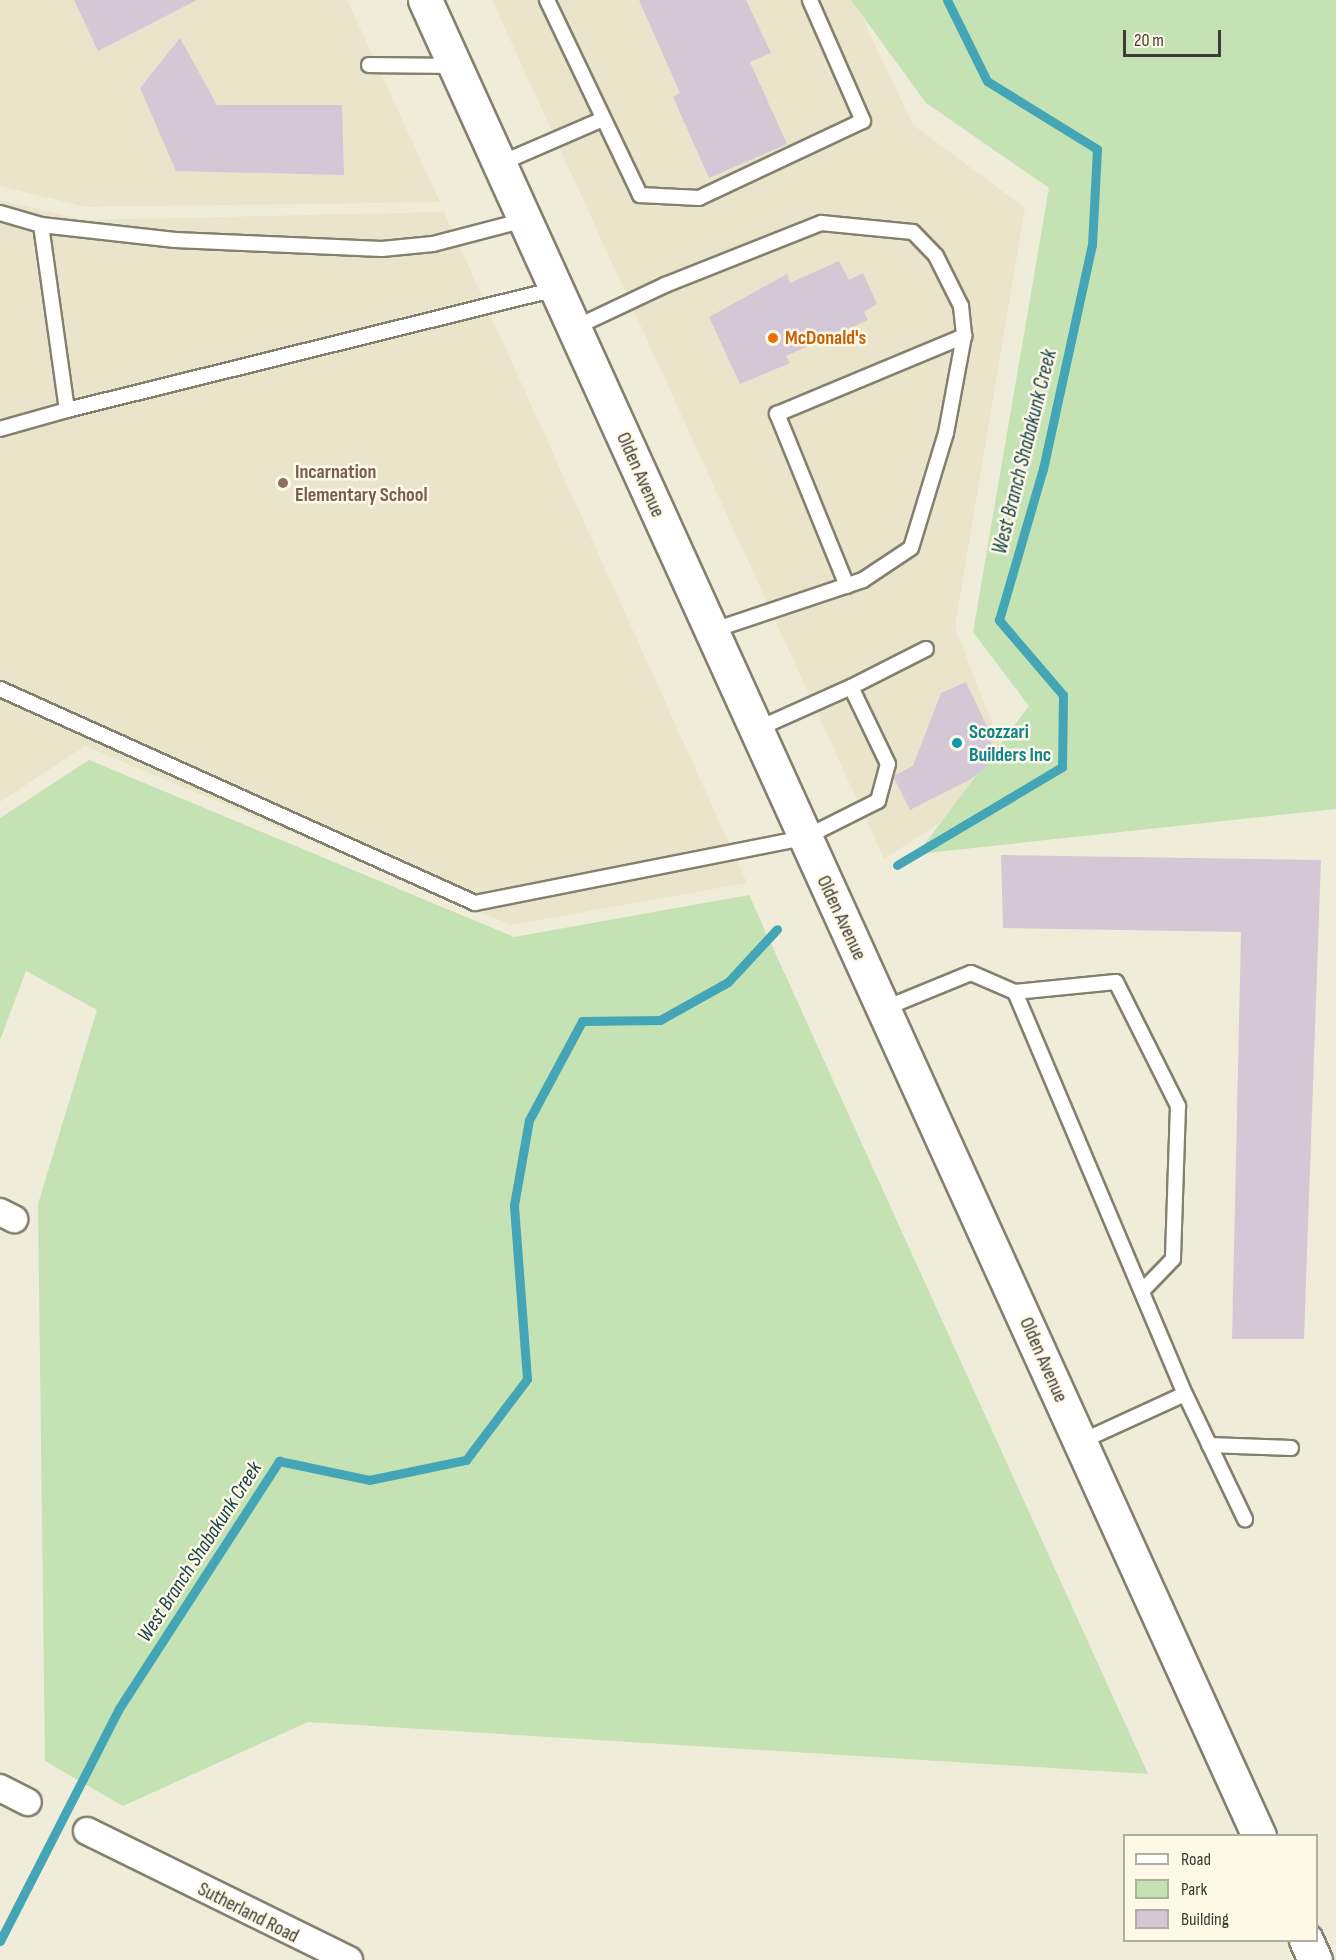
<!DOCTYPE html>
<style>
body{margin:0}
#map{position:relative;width:1336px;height:1960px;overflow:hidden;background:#f0ecda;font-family:"Sofia Sans Condensed",sans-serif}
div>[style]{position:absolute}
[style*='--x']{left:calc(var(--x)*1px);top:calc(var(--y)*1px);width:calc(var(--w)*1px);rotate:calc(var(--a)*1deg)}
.built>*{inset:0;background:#eae4ca}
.green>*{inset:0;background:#c4e2b3}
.stream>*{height:9px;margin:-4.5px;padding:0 4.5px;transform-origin:4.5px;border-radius:4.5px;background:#43a5b6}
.building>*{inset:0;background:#d5c8d6}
.roads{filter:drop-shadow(2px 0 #848070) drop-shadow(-2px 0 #848070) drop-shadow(0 2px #848070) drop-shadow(0 -2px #848070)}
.lane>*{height:14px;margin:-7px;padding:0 7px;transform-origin:7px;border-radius:7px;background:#fff}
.street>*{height:26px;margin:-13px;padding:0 13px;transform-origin:13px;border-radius:13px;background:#fff}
.secondary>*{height:33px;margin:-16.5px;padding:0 16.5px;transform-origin:16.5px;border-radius:16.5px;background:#fff}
.dots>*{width:16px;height:16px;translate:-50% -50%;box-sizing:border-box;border:3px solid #fef9e7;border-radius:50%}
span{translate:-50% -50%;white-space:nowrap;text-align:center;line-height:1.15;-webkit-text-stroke:5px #fef9e7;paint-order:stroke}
.food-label{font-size:20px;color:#c56008;font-weight:700}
.left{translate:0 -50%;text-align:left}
.education-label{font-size:20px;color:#785e54;font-weight:700}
.street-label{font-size:20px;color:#3d3b34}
.culture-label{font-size:20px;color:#0d838f;font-weight:700}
.water-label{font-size:21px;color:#16424a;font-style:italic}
.legend{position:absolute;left:1123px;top:1834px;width:195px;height:108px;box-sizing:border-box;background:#fef9e7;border:2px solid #b1ad9f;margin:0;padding:8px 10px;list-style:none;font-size:18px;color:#3d3b34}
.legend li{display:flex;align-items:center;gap:12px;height:30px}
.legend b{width:30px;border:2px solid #b1ad9f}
.scale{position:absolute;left:1123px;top:30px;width:98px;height:27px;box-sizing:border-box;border:3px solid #3d3b34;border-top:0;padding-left:8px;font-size:18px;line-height:21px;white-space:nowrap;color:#3d3b34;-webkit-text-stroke:4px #fef9e7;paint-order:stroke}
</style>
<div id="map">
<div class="built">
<i style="clip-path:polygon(0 0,347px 0,440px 202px,86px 207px,0 186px)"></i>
<i style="clip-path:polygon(492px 0,854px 0,913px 125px,1025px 208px,955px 627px,1012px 776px,884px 859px)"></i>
<i style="clip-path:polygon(0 200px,84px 220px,444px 212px,747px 883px,511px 925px,85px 746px,0 802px)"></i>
</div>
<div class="green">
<i style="clip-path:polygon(851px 0,1336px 0,1336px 809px,917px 854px,1029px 706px,973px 632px,1049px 188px,926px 103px)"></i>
<i style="clip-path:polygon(89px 760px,514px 937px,749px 895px,1148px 1774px,308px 1722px,123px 1806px,45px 1761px,38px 1204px,97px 1010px,26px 971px,0 1040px,0 818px)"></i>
</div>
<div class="stream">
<i style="--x:897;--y:865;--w:192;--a:-30.7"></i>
<i style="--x:1062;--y:767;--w:72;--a:-89.2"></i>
<i style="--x:1063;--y:695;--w:99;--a:-130.5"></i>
<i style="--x:999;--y:620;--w:157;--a:-73.8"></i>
<i style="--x:1043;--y:469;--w:229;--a:-77.7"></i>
<i style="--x:1092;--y:245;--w:96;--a:-87"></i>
<i style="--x:1097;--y:149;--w:129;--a:-148.3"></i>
<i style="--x:987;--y:81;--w:90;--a:-116.3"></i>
<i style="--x:0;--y:1941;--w:259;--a:-62.9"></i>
<i style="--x:118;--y:1710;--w:297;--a:-57.1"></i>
<i style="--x:279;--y:1461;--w:92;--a:11.9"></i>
<i style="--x:369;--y:1480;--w:99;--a:-11.7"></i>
<i style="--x:466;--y:1460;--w:101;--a:-53"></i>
<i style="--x:527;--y:1379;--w:174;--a:-94.3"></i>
<i style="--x:514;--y:1205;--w:86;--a:-80"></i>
<i style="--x:529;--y:1120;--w:112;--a:-61.8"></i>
<i style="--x:582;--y:1021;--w:78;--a:-0.7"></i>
<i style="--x:660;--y:1020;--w:78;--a:-29.2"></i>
<i style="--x:728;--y:982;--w:72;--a:-47.2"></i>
</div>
<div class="building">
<i style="clip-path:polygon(74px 0,197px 0,98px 51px)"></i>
<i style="clip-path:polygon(639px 0,746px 0,771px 53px,750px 62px,787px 144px,709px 178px,673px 97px,680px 93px)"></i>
<i style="clip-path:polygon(180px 38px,217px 105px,342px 105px,344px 175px,176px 171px,140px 88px)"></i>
<i style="clip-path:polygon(839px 261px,849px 280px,863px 273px,877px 304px,864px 312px,868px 320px,786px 356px,790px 363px,740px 384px,709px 317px,787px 274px,790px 283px)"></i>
<i style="clip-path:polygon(966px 682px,992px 737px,988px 765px,971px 779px,910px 810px,893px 776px,913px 766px,941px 693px)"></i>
<i style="clip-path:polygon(1001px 855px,1321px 860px,1304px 1339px,1232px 1339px,1241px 932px,1003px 928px)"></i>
</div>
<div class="roads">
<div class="lane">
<i style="--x:547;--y:0;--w:216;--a:64.5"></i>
<i style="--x:640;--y:195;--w:59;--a:2.9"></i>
<i style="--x:699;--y:198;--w:181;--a:-25.2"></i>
<i style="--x:863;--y:121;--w:132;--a:-113.7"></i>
<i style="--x:369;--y:65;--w:84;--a:0.7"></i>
<i style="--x:499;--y:164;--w:113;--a:-23.4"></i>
<i style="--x:0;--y:213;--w:43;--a:16.3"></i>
<i style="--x:41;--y:225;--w:187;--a:82"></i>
<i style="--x:67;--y:410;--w:70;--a:164.2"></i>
<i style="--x:41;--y:225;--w:135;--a:6.4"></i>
<i style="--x:175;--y:240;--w:207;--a:2.5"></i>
<i style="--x:382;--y:249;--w:51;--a:-5.6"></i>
<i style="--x:433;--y:244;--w:95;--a:-14.6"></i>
<i style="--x:574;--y:328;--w:101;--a:-25.3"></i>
<i style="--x:665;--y:285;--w:168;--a:-21.7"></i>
<i style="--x:821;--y:223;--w:92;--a:5.6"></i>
<i style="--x:913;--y:232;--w:33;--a:46"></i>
<i style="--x:936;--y:256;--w:56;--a:63.4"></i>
<i style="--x:961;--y:306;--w:30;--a:84"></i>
<i style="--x:964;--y:336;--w:99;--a:100.5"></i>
<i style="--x:946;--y:433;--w:120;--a:106.9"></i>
<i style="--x:911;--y:548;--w:58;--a:146.3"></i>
<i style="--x:863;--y:580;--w:160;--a:161.5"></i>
<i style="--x:67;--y:410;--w:504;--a:-13.9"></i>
<i style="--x:847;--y:586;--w:186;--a:-112.1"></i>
<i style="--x:777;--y:414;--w:203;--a:-22.6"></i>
<i style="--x:851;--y:687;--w:84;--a:-26.9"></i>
<i style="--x:0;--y:689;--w:521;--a:24.25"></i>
<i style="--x:475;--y:903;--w:335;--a:-11.2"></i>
<i style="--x:804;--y:838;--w:83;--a:-26.6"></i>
<i style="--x:878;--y:801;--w:38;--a:-75"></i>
<i style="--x:888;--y:764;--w:85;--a:-115.7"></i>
<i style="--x:851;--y:687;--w:105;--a:155.9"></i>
<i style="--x:1015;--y:992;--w:436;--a:67.1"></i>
<i style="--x:1185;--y:1394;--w:139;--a:64.4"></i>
<i style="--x:883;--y:1009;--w:95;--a:-22.2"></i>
<i style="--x:971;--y:973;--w:48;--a:23.4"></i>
<i style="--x:1015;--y:992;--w:101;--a:-5.7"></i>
<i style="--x:1116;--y:982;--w:139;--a:63.4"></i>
<i style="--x:1178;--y:1106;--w:153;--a:91.9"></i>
<i style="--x:1173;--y:1259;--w:45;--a:134.1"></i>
<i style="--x:1080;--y:1442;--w:115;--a:-24.6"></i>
<i style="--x:1209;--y:1445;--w:82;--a:2.1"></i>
</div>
<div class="street">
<i style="--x:0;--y:1212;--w:16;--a:27"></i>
<i style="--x:0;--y:1788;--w:31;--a:27"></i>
<i style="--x:87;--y:1831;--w:292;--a:26.2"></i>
</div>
<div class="secondary">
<i style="--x:425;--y:0;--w:2017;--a:65.57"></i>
<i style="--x:1306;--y:1940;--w:22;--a:66"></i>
</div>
</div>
<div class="dots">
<i style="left:773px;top:338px;background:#e8710a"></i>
<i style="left:283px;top:483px;background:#8d6e63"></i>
<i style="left:957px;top:743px;background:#0f9aa8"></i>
</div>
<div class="food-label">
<span class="left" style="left:785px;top:338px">McDonald's</span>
</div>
<div class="education-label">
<span class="left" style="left:295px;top:484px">Incarnation<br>Elementary School</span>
</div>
<div class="street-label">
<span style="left:640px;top:475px;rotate:66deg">Olden Avenue</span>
<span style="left:841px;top:918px;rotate:65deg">Olden Avenue</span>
<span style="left:1043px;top:1360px;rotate:66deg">Olden Avenue</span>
<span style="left:248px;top:1913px;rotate:27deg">Sutherland Road</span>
</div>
<div class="culture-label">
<span class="left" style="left:969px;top:744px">Scozzari<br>Builders Inc</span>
</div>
<div class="water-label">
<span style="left:1025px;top:452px;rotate:-76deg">West Branch Shabakunk Creek</span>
<span style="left:200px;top:1552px;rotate:-57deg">West Branch Shabakunk Creek</span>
</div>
<ul class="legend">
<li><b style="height:8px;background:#fff"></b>Road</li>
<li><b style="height:16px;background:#c4e2b3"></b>Park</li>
<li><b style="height:16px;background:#d5c8d6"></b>Building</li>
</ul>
<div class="scale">20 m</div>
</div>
